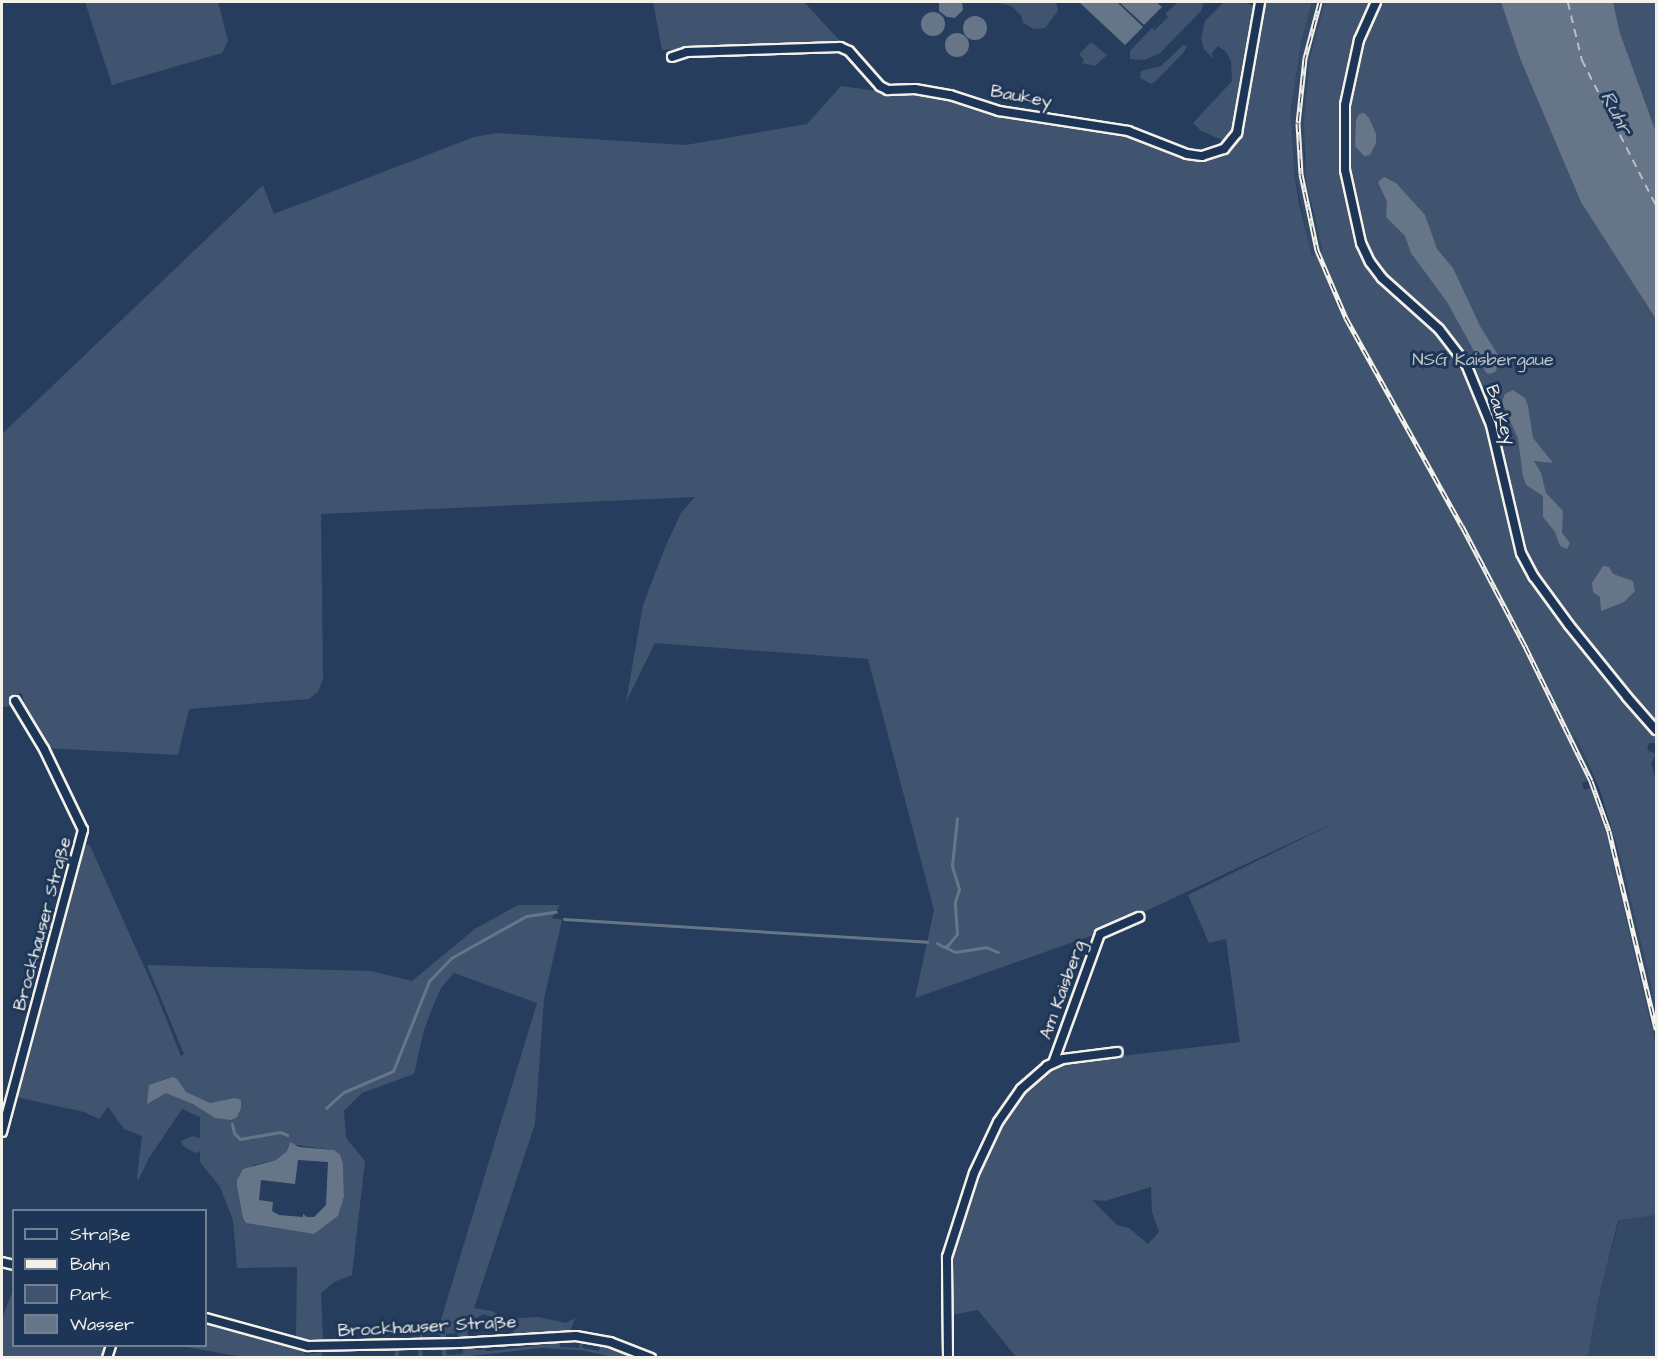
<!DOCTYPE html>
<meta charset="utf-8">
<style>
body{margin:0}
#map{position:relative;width:1658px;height:1359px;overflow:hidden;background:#263d5d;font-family:"Architects Daughter",sans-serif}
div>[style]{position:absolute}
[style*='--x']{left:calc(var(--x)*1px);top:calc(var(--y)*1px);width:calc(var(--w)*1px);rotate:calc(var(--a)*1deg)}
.built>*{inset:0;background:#334966}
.green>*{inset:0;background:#40546f}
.water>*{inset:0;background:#677588}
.round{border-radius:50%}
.stream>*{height:3px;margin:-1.5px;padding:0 1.5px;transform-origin:1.5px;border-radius:1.5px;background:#677588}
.ferry>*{height:1.5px;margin-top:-0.75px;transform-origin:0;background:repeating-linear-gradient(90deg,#bcbfc2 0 8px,transparent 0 14px)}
.roads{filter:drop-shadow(2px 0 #f4f1e8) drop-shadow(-2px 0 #f4f1e8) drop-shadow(0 2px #f4f1e8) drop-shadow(0 -2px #f4f1e8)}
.minor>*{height:8px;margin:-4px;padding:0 4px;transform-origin:4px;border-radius:4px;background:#1d3557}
.rail>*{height:5px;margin-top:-2.5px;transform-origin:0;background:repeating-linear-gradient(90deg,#1d3557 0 9px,#f4f1e8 0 18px);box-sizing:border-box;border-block:2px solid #f4f1e8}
span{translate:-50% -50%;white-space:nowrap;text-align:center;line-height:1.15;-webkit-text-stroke:6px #1d3557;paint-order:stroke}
.street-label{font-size:18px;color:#f4f1e8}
.park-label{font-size:18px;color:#bec2c4}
.water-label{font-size:20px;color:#bcbfc2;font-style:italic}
.frame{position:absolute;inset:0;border:3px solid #f4f1e8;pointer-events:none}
.legend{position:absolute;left:12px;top:1209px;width:195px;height:138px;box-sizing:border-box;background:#1d3557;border:2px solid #738091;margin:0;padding:8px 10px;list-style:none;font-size:18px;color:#f4f1e8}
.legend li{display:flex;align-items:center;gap:12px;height:30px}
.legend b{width:30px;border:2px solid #738091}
</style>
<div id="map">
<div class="built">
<i style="clip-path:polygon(1312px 2px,1325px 2px,1308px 74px,1304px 158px,1312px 210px,1331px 274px,1578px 741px,1594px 779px,1587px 782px,1319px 275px,1309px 246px,1294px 171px,1291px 108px,1301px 43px)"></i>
<i style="clip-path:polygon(1596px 785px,1624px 871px,1656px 1007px,1656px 1046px,1612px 857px,1590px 788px)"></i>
<i style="clip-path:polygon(1656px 1215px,1656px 1357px,1588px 1358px,1598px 1301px,1619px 1221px)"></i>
</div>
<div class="green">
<i style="clip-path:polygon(85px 2px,218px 2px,228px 41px,222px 53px,112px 85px)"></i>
<i style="clip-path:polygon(653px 2px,804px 2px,840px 41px,662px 50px)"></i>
<i style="clip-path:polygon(994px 2px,1056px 2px,1058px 11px,1045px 28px,1034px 29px,1023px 23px,1021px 15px,1011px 6px)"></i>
<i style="clip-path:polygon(1178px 2px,1203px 2px,1203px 5px,1201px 11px,1159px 54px,1144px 60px,1130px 59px,1130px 51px,1152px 28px,1155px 30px,1168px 17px,1165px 14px)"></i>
<i style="clip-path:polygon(1224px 2px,1243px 2px,1254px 6px,1257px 13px,1244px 72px,1237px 122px,1227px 142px,1201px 131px,1193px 123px,1232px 81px,1231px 61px,1226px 52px,1218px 46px,1211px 54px,1215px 58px,1212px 57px,1204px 49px,1201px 39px,1205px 21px)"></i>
<i style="clip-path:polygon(evenodd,1264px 2px,1312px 2px,1301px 43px,1291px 108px,1294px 171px,1299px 204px,1312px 256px,1323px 251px,1306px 181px,1304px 119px,1310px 58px,1325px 2px,1523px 2px,1656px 308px,1656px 743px,1649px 743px,1647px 750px,1656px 754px,1651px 763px,1656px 780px,1656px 1007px,1624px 871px,1600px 790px,1576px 737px,1568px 738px,1587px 781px,1582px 783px,1584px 790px,1590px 788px,1607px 837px,1656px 1046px,1656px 1215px,1618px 1221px,1598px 1301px,1588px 1357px,1016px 1357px,978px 1310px,951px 1315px,947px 1258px,985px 1148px,1022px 1090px,1062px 1063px,1240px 1042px,1226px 939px,1209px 943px,1188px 895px,1342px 819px,1099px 933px,915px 998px,934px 910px,868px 659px,655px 643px,626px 702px,643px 605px,666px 545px,681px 513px,695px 497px,321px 514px,323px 679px,318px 692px,309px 699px,189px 709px,178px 755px,45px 748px,25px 707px,22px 693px,9px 696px,13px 706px,2px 707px,2px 434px,263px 185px,274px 214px,474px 137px,497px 133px,686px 145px,807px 124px,841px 86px,892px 93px,915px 91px,967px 102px,985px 113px,1128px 133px,1187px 156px,1212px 155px,1239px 134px,1243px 123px,1264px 2px,1151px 1187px,1152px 1212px,1159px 1232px,1148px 1244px,1129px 1228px,1117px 1225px,1092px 1200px,1105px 1201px,1151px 1187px)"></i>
<i style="clip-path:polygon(1613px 2px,1656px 2px,1656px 132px,1620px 33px)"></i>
<i style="clip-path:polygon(1091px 42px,1107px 55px,1095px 66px,1082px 63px,1084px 60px,1079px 54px)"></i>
<i style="clip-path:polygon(1183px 45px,1187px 47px,1183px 53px,1156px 81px,1151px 84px,1140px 78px,1141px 71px,1161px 66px)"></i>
<i style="clip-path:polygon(evenodd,84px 845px,89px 845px,91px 848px,155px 991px,181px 1056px,184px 1054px,147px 965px,371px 971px,412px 981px,476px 928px,518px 905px,560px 905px,552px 918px,562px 920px,544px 999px,535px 1124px,474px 1308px,492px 1311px,506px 1319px,538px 1317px,566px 1323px,575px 1318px,570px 1332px,517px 1334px,493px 1317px,483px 1314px,469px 1323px,467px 1333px,470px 1340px,459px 1341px,458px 1333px,446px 1334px,446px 1340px,440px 1341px,440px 1334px,423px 1334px,423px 1342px,420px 1342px,420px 1324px,440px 1323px,537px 1003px,454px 973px,441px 988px,433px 1006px,424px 1030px,414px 1074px,362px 1093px,344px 1111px,346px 1138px,365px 1161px,352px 1275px,334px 1282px,321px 1293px,323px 1340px,296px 1338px,297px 1267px,237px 1268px,233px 1220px,220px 1187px,200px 1162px,200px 1151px,195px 1153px,183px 1146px,181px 1141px,192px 1136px,200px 1138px,200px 1117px,182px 1109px,149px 1158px,138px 1181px,137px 1176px,142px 1136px,124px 1129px,108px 1107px,99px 1119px,84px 1112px,16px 1097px,84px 845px,289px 1144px,334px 1150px,343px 1164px,344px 1197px,338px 1216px,314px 1234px,260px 1225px,243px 1218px,237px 1187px,253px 1165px,276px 1160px,287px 1151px,289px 1144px)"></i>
<i style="clip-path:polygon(13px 1290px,14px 1346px,108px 1346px,104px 1357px,2px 1357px,2px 1319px)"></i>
<i style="clip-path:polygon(206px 1322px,300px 1348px,306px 1355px,322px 1352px,322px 1357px,243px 1357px,181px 1346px,206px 1346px)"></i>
<i style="clip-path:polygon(556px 1340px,560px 1340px,560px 1347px,579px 1348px,580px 1341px,583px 1341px,582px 1348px,599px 1351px,601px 1344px,605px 1347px,627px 1352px,626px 1354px,635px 1357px,613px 1357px,581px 1350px,542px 1348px,461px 1357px,365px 1358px,394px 1357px,395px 1350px,399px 1350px,399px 1356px,418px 1356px,419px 1349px,422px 1349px,423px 1356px,442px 1356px,442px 1348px,446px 1348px,447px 1355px,463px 1354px,463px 1348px,483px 1350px,485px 1347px,485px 1351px,500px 1350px,556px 1343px)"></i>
</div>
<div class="water">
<i style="clip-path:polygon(939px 2px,962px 2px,963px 10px,955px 18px,947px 17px,939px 11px)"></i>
<i style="clip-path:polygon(1079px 2px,1117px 2px,1143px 27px,1125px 45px)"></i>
<i style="clip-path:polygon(1119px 2px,1156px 2px,1162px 7px,1144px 25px)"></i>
<i style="clip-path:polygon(1501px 2px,1613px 2px,1620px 33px,1656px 132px,1656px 319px,1581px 202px,1520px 58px)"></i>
<i class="round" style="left:921px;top:12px;width:24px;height:24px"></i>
<i class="round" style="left:963px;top:16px;width:24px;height:24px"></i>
<i class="round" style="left:945px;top:33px;width:24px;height:24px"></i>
<i style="clip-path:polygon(1364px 113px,1369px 118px,1376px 134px,1376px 143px,1370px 155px,1364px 156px,1355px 146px,1356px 120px,1359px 114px)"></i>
<i style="clip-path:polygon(1384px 177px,1396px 183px,1425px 215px,1437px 249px,1453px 268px,1480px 326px,1498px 355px,1499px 363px,1495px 372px,1488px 374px,1485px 371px,1447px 302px,1411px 253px,1405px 236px,1386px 217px,1387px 202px,1378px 182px)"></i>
<i style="clip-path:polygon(1513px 390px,1525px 398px,1528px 406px,1533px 438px,1553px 463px,1534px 461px,1541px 473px,1546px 493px,1563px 511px,1562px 533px,1570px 543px,1567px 549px,1560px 546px,1555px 532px,1543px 517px,1543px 496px,1526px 485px,1523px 476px,1518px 439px,1502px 402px,1505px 394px)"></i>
<i style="clip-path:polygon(1603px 566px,1609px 567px,1613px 574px,1633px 581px,1635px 591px,1624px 602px,1601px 611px,1600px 597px,1593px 592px,1592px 583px)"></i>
<i style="clip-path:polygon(173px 1077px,177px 1079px,186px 1092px,210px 1103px,235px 1098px,241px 1100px,241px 1108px,237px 1117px,231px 1120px,215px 1118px,193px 1104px,166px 1093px,147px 1104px,149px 1085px)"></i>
<i style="clip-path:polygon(evenodd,290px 1142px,299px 1147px,334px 1150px,340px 1155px,343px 1164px,344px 1197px,338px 1216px,314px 1234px,246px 1223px,243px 1218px,237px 1187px,237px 1180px,243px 1169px,276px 1160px,287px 1151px,290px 1142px,298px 1160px,328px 1162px,326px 1205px,314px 1217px,307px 1217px,303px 1214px,303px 1217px,279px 1215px,272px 1211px,273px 1202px,259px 1200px,261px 1180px,295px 1184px,298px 1160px)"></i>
</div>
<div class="stream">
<i style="--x:564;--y:919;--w:364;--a:3.6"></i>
<i style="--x:937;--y:943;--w:8;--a:30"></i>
<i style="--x:944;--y:947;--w:4;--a:-27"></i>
<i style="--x:948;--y:945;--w:14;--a:-51"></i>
<i style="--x:957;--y:934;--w:32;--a:-94"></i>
<i style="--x:955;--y:902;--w:14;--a:-73"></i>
<i style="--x:959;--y:889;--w:24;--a:-107"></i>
<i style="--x:952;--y:866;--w:48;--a:-84.1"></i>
<i style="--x:945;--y:947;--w:11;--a:27"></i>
<i style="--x:955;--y:952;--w:31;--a:-9"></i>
<i style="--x:986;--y:947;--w:13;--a:23"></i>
<i style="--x:326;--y:1108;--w:24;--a:-42"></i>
<i style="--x:344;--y:1092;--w:53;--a:-23.2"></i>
<i style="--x:393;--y:1071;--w:97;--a:-68.2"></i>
<i style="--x:429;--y:981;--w:32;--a:-46"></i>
<i style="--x:451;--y:958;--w:86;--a:-29.2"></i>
<i style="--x:526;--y:916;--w:30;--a:-8"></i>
<i style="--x:232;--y:1124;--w:9;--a:77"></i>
<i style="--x:234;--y:1133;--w:8;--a:45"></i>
<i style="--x:240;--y:1139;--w:41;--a:-9.9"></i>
<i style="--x:280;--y:1132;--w:8;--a:23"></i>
</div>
<div class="ferry">
<i style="--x:1568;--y:2;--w:60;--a:76.4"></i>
<i style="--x:1582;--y:60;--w:163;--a:63"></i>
</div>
<div class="roads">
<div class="minor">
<i style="--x:1376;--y:2;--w:42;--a:114.1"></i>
<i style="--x:1359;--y:40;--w:66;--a:102.2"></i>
<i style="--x:1345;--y:105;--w:65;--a:90"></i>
<i style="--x:1345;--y:170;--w:75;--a:77.6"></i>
<i style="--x:1361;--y:243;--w:21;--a:65"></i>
<i style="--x:1370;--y:262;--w:20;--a:53"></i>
<i style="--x:1382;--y:278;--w:76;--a:41.8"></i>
<i style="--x:1439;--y:329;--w:44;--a:52.4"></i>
<i style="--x:1466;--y:364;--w:66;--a:67.7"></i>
<i style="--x:1491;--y:425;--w:131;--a:76.8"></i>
<i style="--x:1521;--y:553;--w:27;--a:62"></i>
<i style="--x:1534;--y:577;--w:59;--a:53.9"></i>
<i style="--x:1569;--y:625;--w:92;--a:51.1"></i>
<i style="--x:1627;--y:697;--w:44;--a:48.7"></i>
<i style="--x:672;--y:57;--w:16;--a:-18"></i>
<i style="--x:687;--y:52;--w:153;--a:-1.9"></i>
<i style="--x:840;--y:47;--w:10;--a:24"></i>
<i style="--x:849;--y:51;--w:47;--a:48.5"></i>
<i style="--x:880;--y:86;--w:9;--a:27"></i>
<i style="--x:888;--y:90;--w:27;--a:-2"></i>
<i style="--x:915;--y:89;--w:36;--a:10"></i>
<i style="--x:950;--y:95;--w:52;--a:18.1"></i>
<i style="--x:999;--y:111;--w:131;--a:8.8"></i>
<i style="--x:1128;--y:131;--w:63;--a:21.3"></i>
<i style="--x:1187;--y:154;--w:15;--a:8"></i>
<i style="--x:1202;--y:156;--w:23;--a:-18"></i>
<i style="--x:1224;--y:149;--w:21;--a:-51"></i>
<i style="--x:1237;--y:133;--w:133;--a:-80"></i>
<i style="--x:1053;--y:1063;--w:137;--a:-70"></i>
<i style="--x:1100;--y:934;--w:43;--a:-23.6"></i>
<i style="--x:2;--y:1132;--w:313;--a:-75"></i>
<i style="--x:83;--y:830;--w:90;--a:-115.7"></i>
<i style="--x:44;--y:749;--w:56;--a:-121.1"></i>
<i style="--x:2;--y:1262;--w:12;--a:14"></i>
<i style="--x:206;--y:1318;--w:106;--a:15.4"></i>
<i style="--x:308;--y:1346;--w:151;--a:-1.1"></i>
<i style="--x:459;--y:1343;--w:117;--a:-3.4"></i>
<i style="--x:576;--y:1336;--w:35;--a:10"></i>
<i style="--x:610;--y:1342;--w:44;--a:21.3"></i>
<i style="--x:107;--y:1358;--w:13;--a:-72"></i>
<i style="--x:948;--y:1358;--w:101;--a:-90.6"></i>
<i style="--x:947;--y:1257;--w:88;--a:-72.2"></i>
<i style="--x:974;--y:1173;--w:56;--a:-64.8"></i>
<i style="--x:998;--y:1122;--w:40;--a:-55.1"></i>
<i style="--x:1021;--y:1089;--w:35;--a:-41"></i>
<i style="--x:1047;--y:1066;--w:17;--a:-24"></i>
<i style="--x:1063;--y:1059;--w:55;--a:-7.3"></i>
</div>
</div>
<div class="rail">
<i style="--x:1320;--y:2;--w:58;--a:105"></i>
<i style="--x:1305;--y:58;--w:65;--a:96.1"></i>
<i style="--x:1298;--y:123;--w:51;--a:86.6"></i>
<i style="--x:1301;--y:174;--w:78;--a:78.1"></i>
<i style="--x:1317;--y:250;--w:74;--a:66.9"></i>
<i style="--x:1346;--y:318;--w:238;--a:60.9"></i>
<i style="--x:1462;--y:526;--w:136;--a:62.3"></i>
<i style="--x:1525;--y:646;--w:150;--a:63.9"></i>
<i style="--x:1591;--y:781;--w:53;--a:70.2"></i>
<i style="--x:1609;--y:831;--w:204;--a:76.6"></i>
</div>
<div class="street-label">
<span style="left:1021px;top:97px;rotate:10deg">Baukey</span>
<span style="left:1500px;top:415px;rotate:72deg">Baukey</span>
<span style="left:43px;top:924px;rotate:-75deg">Brockhauser Straße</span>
<span style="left:1063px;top:990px;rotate:-70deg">Am Kaisberg</span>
<span style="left:427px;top:1327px;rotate:-3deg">Brockhauser Straße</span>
</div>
<div class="park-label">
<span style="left:1483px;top:360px">NSG Kaisbergaue</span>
</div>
<div class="water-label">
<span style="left:1616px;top:113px;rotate:63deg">Ruhr</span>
</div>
<div class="frame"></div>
<ul class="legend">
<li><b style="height:8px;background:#1d3557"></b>Straße</li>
<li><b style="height:8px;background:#f4f1e8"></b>Bahn</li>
<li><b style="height:16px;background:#40546f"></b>Park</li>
<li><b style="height:16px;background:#677588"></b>Wasser</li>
</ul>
</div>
